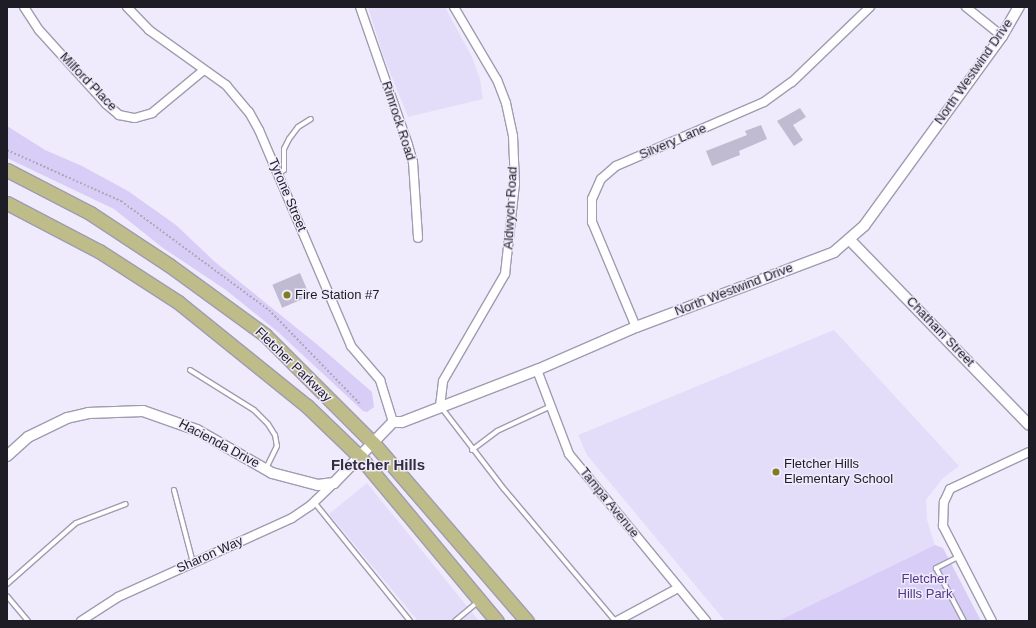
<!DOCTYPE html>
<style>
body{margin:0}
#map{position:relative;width:1036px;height:628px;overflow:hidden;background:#efebfc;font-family:Arial,sans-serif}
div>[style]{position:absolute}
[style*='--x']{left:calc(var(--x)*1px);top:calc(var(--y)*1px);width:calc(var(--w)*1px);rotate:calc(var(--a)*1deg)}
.built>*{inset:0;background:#e4ddfa}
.green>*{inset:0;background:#d7cdf6}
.building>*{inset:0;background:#c0bbd0;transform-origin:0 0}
.path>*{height:2px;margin-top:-1px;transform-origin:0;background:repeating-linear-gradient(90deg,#aeaab8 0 2px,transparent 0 4px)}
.roads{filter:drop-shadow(1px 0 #a09cb0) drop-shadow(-1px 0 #a09cb0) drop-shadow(0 1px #a09cb0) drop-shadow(0 -1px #a09cb0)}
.service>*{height:4px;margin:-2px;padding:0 2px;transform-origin:2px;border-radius:2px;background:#fff}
.minor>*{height:8px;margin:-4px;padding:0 4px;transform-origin:4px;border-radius:4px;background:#fff}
.tertiary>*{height:10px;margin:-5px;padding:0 5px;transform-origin:5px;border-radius:5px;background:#fff}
.primary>*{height:13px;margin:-6.5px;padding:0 6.5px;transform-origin:6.5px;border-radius:6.5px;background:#bebc89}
.dots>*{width:11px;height:11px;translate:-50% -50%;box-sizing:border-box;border:2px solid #efebfc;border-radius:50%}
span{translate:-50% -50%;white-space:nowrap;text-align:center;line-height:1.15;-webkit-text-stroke:3px #efebfc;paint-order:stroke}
.street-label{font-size:13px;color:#1e1c24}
.poi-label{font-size:13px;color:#1e1c24}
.left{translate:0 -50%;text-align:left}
.park-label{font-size:13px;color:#533787}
.quarter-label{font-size:15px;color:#312d3d;font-weight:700}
.frame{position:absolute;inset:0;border:8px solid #1e1c24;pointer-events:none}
</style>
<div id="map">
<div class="built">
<i style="clip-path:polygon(368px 7px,445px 7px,472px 57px,480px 79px,483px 99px,408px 117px,383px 55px)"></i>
<i style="clip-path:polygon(834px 330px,959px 466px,943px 478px,926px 500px,927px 520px,935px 545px,778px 621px,725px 621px,587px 455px,578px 435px)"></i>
<i style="clip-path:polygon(367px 483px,479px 621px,418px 621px,329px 514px)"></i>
</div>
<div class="green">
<i style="clip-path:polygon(7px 126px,45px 150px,82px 166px,128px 191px,176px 225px,215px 262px,319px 346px,372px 392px,374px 407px,367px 412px,363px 411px,278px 332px,226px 290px,163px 248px,114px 209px,7px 158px)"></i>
<i style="clip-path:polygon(935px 545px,943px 548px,981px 621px,778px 621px)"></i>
</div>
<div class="building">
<i style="clip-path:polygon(800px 108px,806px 117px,793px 125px,803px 140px,794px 146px,777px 121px)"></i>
<i style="clip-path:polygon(761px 125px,767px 139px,739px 151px,740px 155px,712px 166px,706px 151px,747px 135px,745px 131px)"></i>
<i style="left:300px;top:273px;width:25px;height:30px;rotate:67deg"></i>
</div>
<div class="path">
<i style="--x:7;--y:150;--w:125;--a:24.1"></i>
<i style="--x:121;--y:201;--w:184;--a:36.4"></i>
<i style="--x:269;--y:310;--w:132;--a:45.9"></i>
</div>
<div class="roads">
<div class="service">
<i style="--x:278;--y:174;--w:7;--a:-34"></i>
<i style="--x:284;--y:170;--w:21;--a:-90"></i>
<i style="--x:284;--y:149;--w:11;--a:-63"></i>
<i style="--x:289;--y:139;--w:15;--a:-53"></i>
<i style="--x:298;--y:127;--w:15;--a:-32"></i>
<i style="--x:190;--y:370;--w:75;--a:32"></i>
<i style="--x:254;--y:410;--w:20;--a:45"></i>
<i style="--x:268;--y:424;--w:13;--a:58"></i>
<i style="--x:275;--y:435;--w:11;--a:80"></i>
<i style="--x:277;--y:446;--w:25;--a:116"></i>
<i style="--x:441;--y:407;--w:103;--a:52.5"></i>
<i style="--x:504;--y:489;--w:172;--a:49.9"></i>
<i style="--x:472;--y:450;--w:31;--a:-37"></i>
<i style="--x:497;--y:431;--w:60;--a:-24.8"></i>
<i style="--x:174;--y:490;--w:75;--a:75.4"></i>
<i style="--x:314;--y:502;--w:153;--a:51.1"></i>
<i style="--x:958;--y:557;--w:25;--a:153"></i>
<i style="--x:936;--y:568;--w:60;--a:62.2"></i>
<i style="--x:7;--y:584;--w:92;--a:-41.5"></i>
<i style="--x:76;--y:523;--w:53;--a:-20.8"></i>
<i style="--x:7;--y:596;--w:33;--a:50"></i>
<i style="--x:455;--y:621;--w:30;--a:-40"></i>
</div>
<div class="minor">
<i style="--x:24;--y:7;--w:27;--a:57"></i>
<i style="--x:39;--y:30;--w:100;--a:47.8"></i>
<i style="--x:106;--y:104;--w:17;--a:40"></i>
<i style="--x:119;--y:115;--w:16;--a:11"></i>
<i style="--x:135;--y:118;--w:18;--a:-16"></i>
<i style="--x:152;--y:113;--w:67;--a:-39.6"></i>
<i style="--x:127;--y:7;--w:32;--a:46"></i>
<i style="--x:149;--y:30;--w:95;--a:35.5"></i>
<i style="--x:226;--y:85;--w:35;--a:50"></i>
<i style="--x:249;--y:112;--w:21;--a:61"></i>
<i style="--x:259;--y:130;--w:235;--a:66.9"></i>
<i style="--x:351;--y:346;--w:45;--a:49.5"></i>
<i style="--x:380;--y:380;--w:44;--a:72.8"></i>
<i style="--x:360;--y:7;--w:146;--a:70.8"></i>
<i style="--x:408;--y:145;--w:18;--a:74"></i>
<i style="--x:413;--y:162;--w:76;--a:86.2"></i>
<i style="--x:966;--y:7;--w:46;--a:38.9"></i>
<i style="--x:636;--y:327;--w:114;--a:-112.7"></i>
<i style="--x:592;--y:222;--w:23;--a:-90"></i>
<i style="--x:592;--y:199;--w:22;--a:-66"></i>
<i style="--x:601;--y:179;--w:20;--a:-41"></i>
<i style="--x:616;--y:166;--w:161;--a:-23.4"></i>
<i style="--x:764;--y:102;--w:34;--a:-36"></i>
<i style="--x:792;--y:82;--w:108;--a:-43.9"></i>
<i style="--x:537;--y:370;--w:90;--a:69.1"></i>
<i style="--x:569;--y:454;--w:216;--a:50.6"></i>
<i style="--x:440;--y:406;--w:25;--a:-83"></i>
<i style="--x:443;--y:381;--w:124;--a:-59.9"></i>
<i style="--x:505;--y:274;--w:91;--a:-83.7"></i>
<i style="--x:515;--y:184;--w:48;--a:-92.4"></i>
<i style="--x:513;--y:136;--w:34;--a:-102"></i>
<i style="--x:506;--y:103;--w:25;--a:-111"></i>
<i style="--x:497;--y:80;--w:85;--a:-120.5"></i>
<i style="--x:81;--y:621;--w:44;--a:-33"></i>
<i style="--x:118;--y:597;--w:191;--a:-24.4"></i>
<i style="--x:292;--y:518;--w:23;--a:-34"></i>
<i style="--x:311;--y:505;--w:32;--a:-44"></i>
<i style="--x:617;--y:621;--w:69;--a:-28.4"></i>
<i style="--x:992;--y:621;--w:107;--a:-117.3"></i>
<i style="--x:943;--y:526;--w:24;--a:-88"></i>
<i style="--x:944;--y:502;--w:14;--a:-65"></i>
<i style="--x:950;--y:489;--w:87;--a:-25.1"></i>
</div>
<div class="tertiary">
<i style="--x:850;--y:240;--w:257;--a:45.9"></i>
<i style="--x:7;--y:456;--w:28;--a:-42"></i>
<i style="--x:28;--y:437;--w:43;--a:-26"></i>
<i style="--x:67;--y:418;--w:22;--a:-13"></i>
<i style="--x:88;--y:413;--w:55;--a:-2.1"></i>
<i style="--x:143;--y:411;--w:57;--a:19.4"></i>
<i style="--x:197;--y:430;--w:86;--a:29.8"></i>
<i style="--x:272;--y:473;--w:48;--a:14.6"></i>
<i style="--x:318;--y:485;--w:16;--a:-7"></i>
<i style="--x:334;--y:483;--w:85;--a:-46"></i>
<i style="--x:393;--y:422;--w:9;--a:0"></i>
<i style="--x:402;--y:422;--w:145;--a:-21.1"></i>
<i style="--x:537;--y:370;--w:108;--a:-23.5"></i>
<i style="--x:636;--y:327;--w:212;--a:-20.7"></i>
<i style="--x:834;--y:252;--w:40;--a:-41"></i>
<i style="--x:864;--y:226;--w:235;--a:-54"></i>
<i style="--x:1002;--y:36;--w:34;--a:-60"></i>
</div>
<div class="primary">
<i style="--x:7;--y:170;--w:93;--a:27.4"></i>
<i style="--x:90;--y:213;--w:95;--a:33.4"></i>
<i style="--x:169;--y:265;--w:119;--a:36.1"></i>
<i style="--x:265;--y:335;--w:154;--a:45"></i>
<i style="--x:374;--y:444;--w:234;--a:49.2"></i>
<i style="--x:7;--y:203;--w:104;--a:27.6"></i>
<i style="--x:99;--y:251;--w:94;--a:32.8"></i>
<i style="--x:178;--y:302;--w:166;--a:38.9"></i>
<i style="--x:307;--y:406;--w:75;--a:43.9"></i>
<i style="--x:361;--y:458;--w:212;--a:50.2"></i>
</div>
</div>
<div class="dots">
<i style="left:287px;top:295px;background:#807c24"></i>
<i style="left:776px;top:472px;background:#807c24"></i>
</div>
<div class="street-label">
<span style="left:974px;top:72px;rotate:-55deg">North Westwind Drive</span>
<span style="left:88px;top:82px;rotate:46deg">Milford Place</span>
<span style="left:398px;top:121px;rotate:72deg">Rimrock Road</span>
<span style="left:673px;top:142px;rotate:-23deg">Silvery Lane</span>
<span style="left:287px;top:195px;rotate:67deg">Tyrone Street</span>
<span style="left:511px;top:208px;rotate:-87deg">Aldwych Road</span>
<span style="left:734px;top:290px;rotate:-21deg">North Westwind Drive</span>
<span style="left:940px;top:332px;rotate:46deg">Chatham Street</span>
<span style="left:293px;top:365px;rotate:44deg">Fletcher Parkway</span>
<span style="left:219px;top:444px;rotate:28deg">Hacienda Drive</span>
<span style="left:609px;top:503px;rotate:51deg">Tampa Avenue</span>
<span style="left:210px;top:555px;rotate:-24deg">Sharon Way</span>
</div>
<div class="poi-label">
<span class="left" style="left:295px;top:295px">Fire Station #7</span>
<span class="left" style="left:784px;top:472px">Fletcher Hills<br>Elementary School</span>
</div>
<div class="park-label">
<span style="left:925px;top:587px">Fletcher<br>Hills Park</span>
</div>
<div class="quarter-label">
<span style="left:378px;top:465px">Fletcher Hills</span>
</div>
<div class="frame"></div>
</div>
